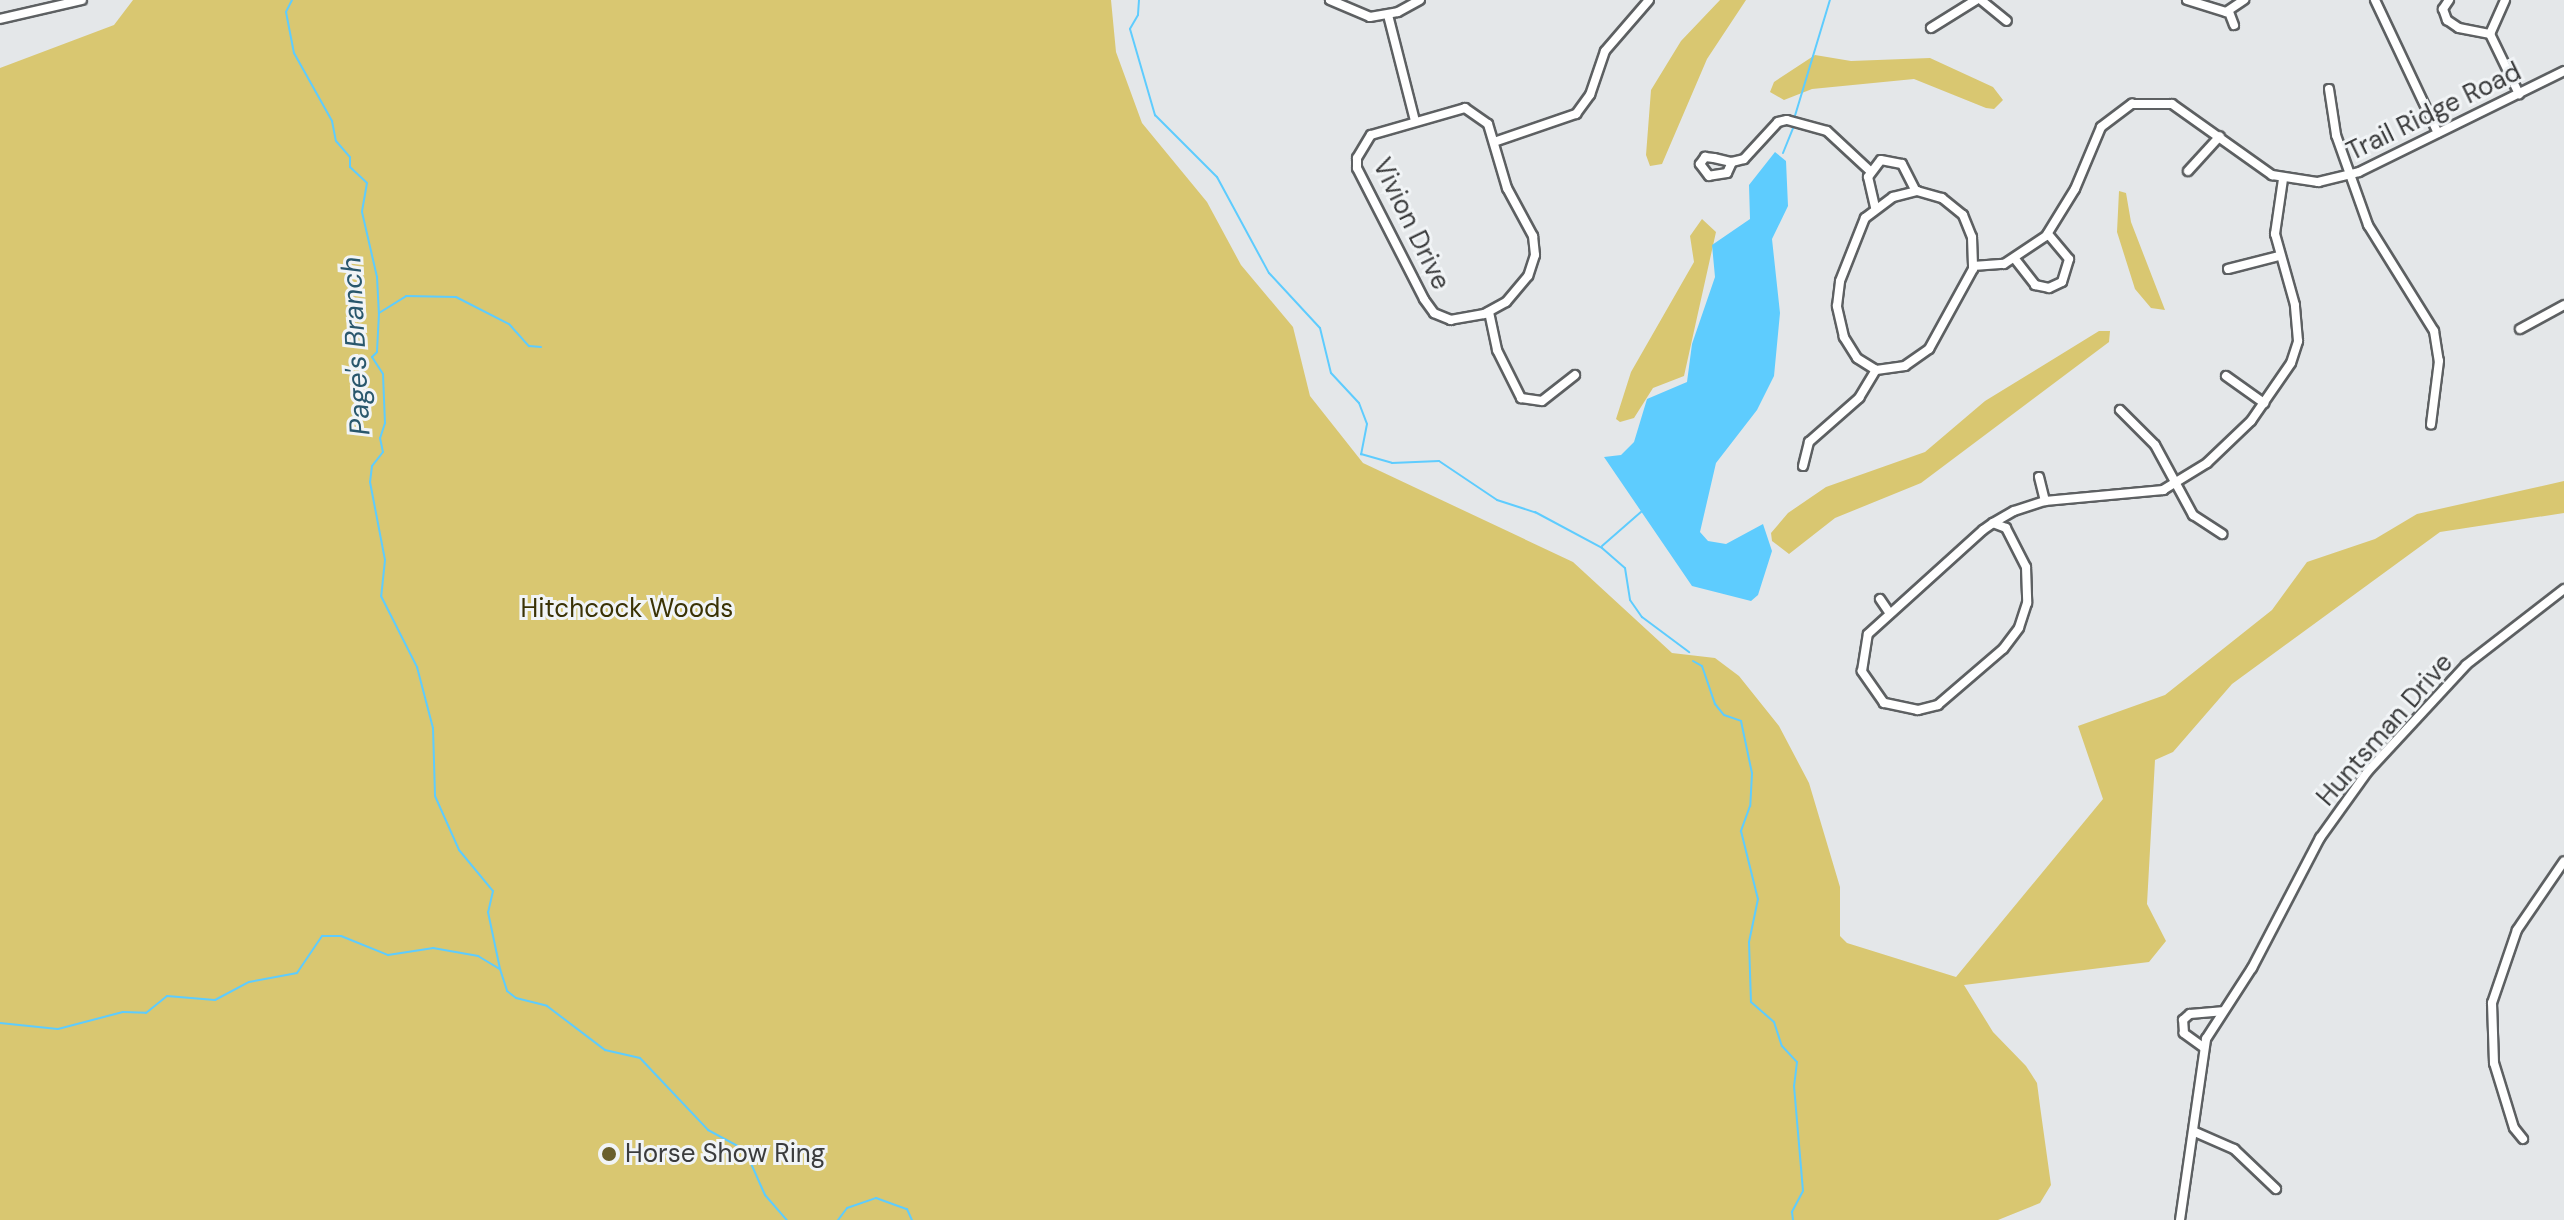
<!DOCTYPE html>
<style>
body{margin:0}
#map{position:relative;width:2564px;height:1220px;overflow:hidden;background:#e4e7e9;font-family:"DM Sans",sans-serif}
div>[style]{position:absolute}
[style*='--x']{left:calc(var(--x)*1px);top:calc(var(--y)*1px);width:calc(var(--w)*1px);rotate:calc(var(--a)*1deg)}
.green>*{inset:0;background:#d9c771}
.water>*{inset:0;background:#5eccfe}
.stream>*{height:2px;margin:-1px;padding:0 1px;transform-origin:1px;border-radius:1px;background:#5eccfe}
.roads{filter:drop-shadow(2px 0 #5d6062) drop-shadow(-2px 0 #5d6062) drop-shadow(0 2px #5d6062) drop-shadow(0 -2px #5d6062)}
.minor>*{height:8px;margin:-4px;padding:0 4px;transform-origin:4px;border-radius:4px;background:#fff}
.dots>*{width:22px;height:22px;translate:-50% -50%;box-sizing:border-box;border:4px solid #f1f4f6;border-radius:50%}
span{translate:-50% -50%;white-space:nowrap;text-align:center;line-height:1.15;-webkit-text-stroke:6px #f1f4f6;paint-order:stroke}
.street-label{font-size:26px;color:#3b3c3d}
.park-label{font-size:26px;color:#3a3205}
.poi-label{font-size:26px;color:#3b3c3d}
.left{translate:0 -50%;text-align:left}
.water-label{font-size:28px;color:#29576c;font-style:italic}
</style>
<div id="map">
<div class="green">
<i style="clip-path:polygon(133px 0,1111px 0,1116px 52px,1142px 123px,1207px 202px,1241px 265px,1293px 327px,1310px 396px,1363px 463px,1573px 562px,1672px 653px,1715px 658px,1739px 676px,1779px 726px,1809px 783px,1840px 887px,1840px 936px,1847px 943px,1956px 977px,2103px 799px,2078px 726px,2165px 695px,2272px 610px,2307px 562px,2375px 539px,2417px 514px,2564px 481px,2564px 513px,2440px 532px,2232px 684px,2173px 752px,2155px 760px,2147px 904px,2166px 941px,2149px 962px,1964px 985px,1993px 1032px,2026px 1066px,2037px 1083px,2040px 1106px,2051px 1185px,2040px 1203px,1998px 1220px,0 1220px,0 68px,114px 25px)"></i>
<i style="clip-path:polygon(1720px 0,1746px 0,1707px 59px,1662px 164px,1650px 166px,1646px 155px,1651px 90px,1681px 41px)"></i>
<i style="clip-path:polygon(1815px 55px,1851px 61px,1930px 58px,1993px 87px,2003px 100px,1994px 109px,1986px 108px,1914px 79px,1812px 89px,1784px 100px,1770px 92px,1774px 82px)"></i>
<i style="clip-path:polygon(2119px 191px,2126px 193px,2131px 222px,2165px 310px,2151px 308px,2135px 289px,2117px 232px)"></i>
<i style="clip-path:polygon(1702px 219px,1716px 232px,1684px 376px,1653px 388px,1634px 418px,1620px 422px,1616px 419px,1631px 372px,1694px 262px,1690px 236px)"></i>
<i style="clip-path:polygon(2099px 331px,2110px 331px,2109px 342px,1921px 483px,1835px 518px,1789px 554px,1772px 541px,1771px 533px,1788px 513px,1826px 487px,1925px 452px,1985px 401px)"></i>
</div>
<div class="water">
<i style="clip-path:polygon(1775px 152px,1786px 161px,1788px 206px,1772px 239px,1780px 313px,1774px 376px,1757px 410px,1716px 463px,1700px 532px,1708px 541px,1726px 544px,1763px 524px,1772px 551px,1758px 595px,1751px 601px,1692px 586px,1604px 457px,1621px 455px,1634px 442px,1647px 399px,1687px 382px,1692px 344px,1715px 277px,1712px 245px,1750px 219px,1749px 185px)"></i>
</div>
<div class="stream">
<i style="--x:292;--y:0;--w:13;--a:117"></i>
<i style="--x:286;--y:12;--w:42;--a:79"></i>
<i style="--x:294;--y:53;--w:78;--a:60.8"></i>
<i style="--x:332;--y:121;--w:20;--a:79"></i>
<i style="--x:336;--y:141;--w:21;--a:49"></i>
<i style="--x:350;--y:157;--w:10;--a:90"></i>
<i style="--x:350;--y:167;--w:23;--a:43"></i>
<i style="--x:367;--y:183;--w:29;--a:100"></i>
<i style="--x:362;--y:212;--w:67;--a:77"></i>
<i style="--x:377;--y:277;--w:36;--a:87"></i>
<i style="--x:379;--y:313;--w:39;--a:93"></i>
<i style="--x:377;--y:352;--w:7;--a:135"></i>
<i style="--x:372;--y:357;--w:20;--a:57"></i>
<i style="--x:383;--y:374;--w:49;--a:87.7"></i>
<i style="--x:385;--y:423;--w:16;--a:108"></i>
<i style="--x:380;--y:438;--w:14;--a:78"></i>
<i style="--x:383;--y:452;--w:18;--a:128"></i>
<i style="--x:372;--y:466;--w:16;--a:97"></i>
<i style="--x:370;--y:482;--w:79;--a:79.1"></i>
<i style="--x:385;--y:560;--w:36;--a:96"></i>
<i style="--x:381;--y:596;--w:80;--a:63.1"></i>
<i style="--x:417;--y:667;--w:63;--a:75.3"></i>
<i style="--x:433;--y:728;--w:68;--a:88.3"></i>
<i style="--x:435;--y:796;--w:59;--a:66"></i>
<i style="--x:459;--y:850;--w:53;--a:50.3"></i>
<i style="--x:493;--y:891;--w:22;--a:103"></i>
<i style="--x:488;--y:912;--w:58;--a:78.1"></i>
<i style="--x:1139;--y:0;--w:15;--a:94"></i>
<i style="--x:1138;--y:15;--w:16;--a:120"></i>
<i style="--x:1130;--y:29;--w:90;--a:73.8"></i>
<i style="--x:1155;--y:115;--w:88;--a:45"></i>
<i style="--x:1217;--y:177;--w:109;--a:61.6"></i>
<i style="--x:1269;--y:273;--w:75;--a:47.2"></i>
<i style="--x:1320;--y:328;--w:46;--a:76.3"></i>
<i style="--x:1331;--y:373;--w:41;--a:47"></i>
<i style="--x:1359;--y:403;--w:22;--a:69"></i>
<i style="--x:1367;--y:424;--w:31;--a:101"></i>
<i style="--x:1361;--y:454;--w:32;--a:16"></i>
<i style="--x:1392;--y:463;--w:47;--a:-2.4"></i>
<i style="--x:1439;--y:461;--w:70;--a:33.9"></i>
<i style="--x:1497;--y:500;--w:40;--a:18"></i>
<i style="--x:1535;--y:512;--w:76;--a:28.2"></i>
<i style="--x:1602;--y:548;--w:30;--a:41"></i>
<i style="--x:1625;--y:568;--w:32;--a:81"></i>
<i style="--x:1630;--y:600;--w:21;--a:55"></i>
<i style="--x:1642;--y:617;--w:59;--a:36.7"></i>
<i style="--x:1794;--y:119;--w:124;--a:-73.2"></i>
<i style="--x:1783;--y:153;--w:29;--a:-68"></i>
<i style="--x:379;--y:313;--w:32;--a:-32"></i>
<i style="--x:406;--y:296;--w:50;--a:1.1"></i>
<i style="--x:456;--y:297;--w:59;--a:27"></i>
<i style="--x:509;--y:324;--w:30;--a:48"></i>
<i style="--x:529;--y:346;--w:12;--a:5"></i>
<i style="--x:1602;--y:546;--w:52;--a:-41.1"></i>
<i style="--x:1693;--y:661;--w:10;--a:29"></i>
<i style="--x:1702;--y:666;--w:40;--a:71.1"></i>
<i style="--x:1715;--y:704;--w:14;--a:51"></i>
<i style="--x:1724;--y:715;--w:18;--a:19"></i>
<i style="--x:1741;--y:721;--w:53;--a:78.1"></i>
<i style="--x:1752;--y:773;--w:33;--a:93"></i>
<i style="--x:1750;--y:806;--w:27;--a:110"></i>
<i style="--x:1741;--y:831;--w:70;--a:76"></i>
<i style="--x:1758;--y:899;--w:44;--a:101.8"></i>
<i style="--x:1749;--y:942;--w:60;--a:88.1"></i>
<i style="--x:1751;--y:1002;--w:30;--a:41"></i>
<i style="--x:1774;--y:1022;--w:25;--a:72"></i>
<i style="--x:1782;--y:1046;--w:22;--a:47"></i>
<i style="--x:1797;--y:1062;--w:24;--a:97"></i>
<i style="--x:1794;--y:1086;--w:105;--a:85.1"></i>
<i style="--x:1803;--y:1191;--w:24;--a:118"></i>
<i style="--x:1792;--y:1212;--w:8;--a:83"></i>
<i style="--x:0;--y:1023;--w:58;--a:5.9"></i>
<i style="--x:58;--y:1029;--w:67;--a:-14.7"></i>
<i style="--x:123;--y:1012;--w:23;--a:2"></i>
<i style="--x:146;--y:1013;--w:27;--a:-39"></i>
<i style="--x:167;--y:996;--w:48;--a:4.8"></i>
<i style="--x:215;--y:1000;--w:38;--a:-28"></i>
<i style="--x:249;--y:982;--w:49;--a:-10.6"></i>
<i style="--x:297;--y:973;--w:45;--a:-56"></i>
<i style="--x:322;--y:936;--w:19;--a:0"></i>
<i style="--x:341;--y:936;--w:51;--a:22"></i>
<i style="--x:388;--y:955;--w:46;--a:-8.8"></i>
<i style="--x:433;--y:948;--w:46;--a:10.1"></i>
<i style="--x:478;--y:956;--w:26;--a:31"></i>
<i style="--x:500;--y:969;--w:23;--a:72"></i>
<i style="--x:507;--y:991;--w:11;--a:38"></i>
<i style="--x:516;--y:998;--w:32;--a:14"></i>
<i style="--x:547;--y:1006;--w:73;--a:37.2"></i>
<i style="--x:605;--y:1050;--w:36;--a:13"></i>
<i style="--x:640;--y:1058;--w:99;--a:46.6"></i>
<i style="--x:708;--y:1130;--w:42;--a:28.4"></i>
<i style="--x:745;--y:1150;--w:49;--a:66"></i>
<i style="--x:765;--y:1195;--w:33;--a:49"></i>
<i style="--x:838;--y:1220;--w:15;--a:-53"></i>
<i style="--x:847;--y:1208;--w:31;--a:-19"></i>
<i style="--x:876;--y:1198;--w:33;--a:20"></i>
<i style="--x:907;--y:1209;--w:12;--a:66"></i>
</div>
<div class="roads">
<div class="minor">
<i style="--x:1330;--y:0;--w:43;--a:23"></i>
<i style="--x:1370;--y:17;--w:28;--a:-10"></i>
<i style="--x:1398;--y:12;--w:25;--a:-29"></i>
<i style="--x:1981;--y:0;--w:33;--a:39"></i>
<i style="--x:2187;--y:0;--w:41;--a:17.1"></i>
<i style="--x:2226;--y:12;--w:22;--a:-34"></i>
<i style="--x:2375;--y:0;--w:147;--a:64.7"></i>
<i style="--x:2449;--y:0;--w:11;--a:124"></i>
<i style="--x:2443;--y:9;--w:12;--a:70"></i>
<i style="--x:2447;--y:20;--w:14;--a:34"></i>
<i style="--x:2459;--y:28;--w:32;--a:11"></i>
<i style="--x:2229;--y:12;--w:14;--a:69"></i>
<i style="--x:1388;--y:15;--w:109;--a:75.7"></i>
<i style="--x:0;--y:19;--w:84;--a:-13"></i>
<i style="--x:1931;--y:28;--w:53;--a:-31.9"></i>
<i style="--x:2490;--y:34;--w:67;--a:64.2"></i>
<i style="--x:2490;--y:34;--w:37;--a:-66"></i>
<i style="--x:2329;--y:89;--w:47;--a:81.3"></i>
<i style="--x:2336;--y:135;--w:96;--a:70.4"></i>
<i style="--x:2368;--y:225;--w:125;--a:58.1"></i>
<i style="--x:2434;--y:331;--w:30;--a:81"></i>
<i style="--x:2439;--y:361;--w:64;--a:97.2"></i>
<i style="--x:1465;--y:108;--w:28;--a:35"></i>
<i style="--x:1488;--y:124;--w:67;--a:73.5"></i>
<i style="--x:1507;--y:188;--w:55;--a:61.6"></i>
<i style="--x:1533;--y:236;--w:19;--a:84"></i>
<i style="--x:1535;--y:255;--w:22;--a:108"></i>
<i style="--x:1528;--y:276;--w:34;--a:130"></i>
<i style="--x:1506;--y:302;--w:25;--a:151"></i>
<i style="--x:1484;--y:314;--w:34;--a:170"></i>
<i style="--x:1451;--y:320;--w:18;--a:-158"></i>
<i style="--x:1434;--y:313;--w:17;--a:-126"></i>
<i style="--x:1424;--y:299;--w:147;--a:-117.1"></i>
<i style="--x:1357;--y:168;--w:10;--a:-90"></i>
<i style="--x:1357;--y:158;--w:27;--a:-59"></i>
<i style="--x:1371;--y:135;--w:98;--a:-16"></i>
<i style="--x:1494;--y:142;--w:87;--a:-18.9"></i>
<i style="--x:1576;--y:114;--w:24;--a:-54"></i>
<i style="--x:1590;--y:95;--w:46;--a:-71.2"></i>
<i style="--x:1605;--y:51;--w:67;--a:-49.2"></i>
<i style="--x:1705;--y:157;--w:9;--a:6"></i>
<i style="--x:1714;--y:158;--w:18;--a:13"></i>
<i style="--x:1732;--y:162;--w:12;--a:114"></i>
<i style="--x:1727;--y:173;--w:18;--a:171"></i>
<i style="--x:1709;--y:176;--w:15;--a:-127"></i>
<i style="--x:1700;--y:164;--w:9;--a:-54"></i>
<i style="--x:1732;--y:162;--w:12;--a:-14"></i>
<i style="--x:1744;--y:159;--w:50;--a:-47.4"></i>
<i style="--x:1778;--y:122;--w:9;--a:-13"></i>
<i style="--x:1787;--y:120;--w:41;--a:15.4"></i>
<i style="--x:1827;--y:131;--w:59;--a:42.9"></i>
<i style="--x:2188;--y:171;--w:47;--a:-47.6"></i>
<i style="--x:1917;--y:191;--w:26;--a:16"></i>
<i style="--x:1942;--y:198;--w:27;--a:39"></i>
<i style="--x:1963;--y:215;--w:24;--a:68"></i>
<i style="--x:1972;--y:237;--w:32;--a:88"></i>
<i style="--x:1973;--y:269;--w:91;--a:118.8"></i>
<i style="--x:1929;--y:349;--w:29;--a:145"></i>
<i style="--x:1905;--y:366;--w:29;--a:172"></i>
<i style="--x:1876;--y:370;--w:22;--a:-148"></i>
<i style="--x:1857;--y:358;--w:25;--a:-122"></i>
<i style="--x:1844;--y:337;--w:32;--a:-103"></i>
<i style="--x:1837;--y:306;--w:25;--a:-83"></i>
<i style="--x:1840;--y:281;--w:68;--a:-68.4"></i>
<i style="--x:1865;--y:218;--w:35;--a:-37"></i>
<i style="--x:1893;--y:197;--w:25;--a:-14"></i>
<i style="--x:1875;--y:207;--w:31;--a:-103"></i>
<i style="--x:1868;--y:177;--w:21;--a:-53"></i>
<i style="--x:1881;--y:160;--w:21;--a:11"></i>
<i style="--x:1902;--y:164;--w:30;--a:63"></i>
<i style="--x:2015;--y:259;--w:33;--a:52"></i>
<i style="--x:2035;--y:285;--w:14;--a:12"></i>
<i style="--x:2049;--y:288;--w:14;--a:-25"></i>
<i style="--x:2062;--y:282;--w:24;--a:-73"></i>
<i style="--x:2069;--y:259;--w:33;--a:-130"></i>
<i style="--x:1973;--y:266;--w:31;--a:-4"></i>
<i style="--x:2004;--y:264;--w:50;--a:-33.7"></i>
<i style="--x:2046;--y:236;--w:55;--a:-58.3"></i>
<i style="--x:2075;--y:189;--w:67;--a:-67.2"></i>
<i style="--x:2101;--y:127;--w:39;--a:-37"></i>
<i style="--x:2132;--y:104;--w:40;--a:0"></i>
<i style="--x:2172;--y:104;--w:123;--a:35.4"></i>
<i style="--x:2272;--y:175;--w:47;--a:8.7"></i>
<i style="--x:2318;--y:182;--w:42;--a:-13.7"></i>
<i style="--x:2359;--y:172;--w:229;--a:-26.2"></i>
<i style="--x:2228;--y:269;--w:53;--a:-14.3"></i>
<i style="--x:1489;--y:312;--w:39;--a:78"></i>
<i style="--x:1497;--y:350;--w:54;--a:63.4"></i>
<i style="--x:1521;--y:398;--w:21;--a:8"></i>
<i style="--x:1542;--y:401;--w:42;--a:-38.2"></i>
<i style="--x:2520;--y:329;--w:50;--a:-28.6"></i>
<i style="--x:2226;--y:376;--w:47;--a:35.4"></i>
<i style="--x:2120;--y:410;--w:49;--a:45"></i>
<i style="--x:2155;--y:445;--w:80;--a:61.5"></i>
<i style="--x:2193;--y:515;--w:35;--a:33"></i>
<i style="--x:1803;--y:466;--w:25;--a:-76"></i>
<i style="--x:1809;--y:442;--w:67;--a:-41.3"></i>
<i style="--x:1859;--y:398;--w:33;--a:-59"></i>
<i style="--x:2039;--y:477;--w:25;--a:76"></i>
<i style="--x:1993;--y:523;--w:14;--a:21"></i>
<i style="--x:2006;--y:528;--w:44;--a:62.9"></i>
<i style="--x:2026;--y:567;--w:36;--a:88"></i>
<i style="--x:2027;--y:603;--w:26;--a:108"></i>
<i style="--x:2019;--y:628;--w:26;--a:127"></i>
<i style="--x:2003;--y:649;--w:86;--a:139.3"></i>
<i style="--x:1938;--y:705;--w:21;--a:166"></i>
<i style="--x:1918;--y:710;--w:35;--a:-168"></i>
<i style="--x:1884;--y:703;--w:39;--a:-125"></i>
<i style="--x:1862;--y:671;--w:37;--a:-81"></i>
<i style="--x:1868;--y:634;--w:155;--a:-42.1"></i>
<i style="--x:1983;--y:530;--w:12;--a:-35"></i>
<i style="--x:1993;--y:523;--w:24;--a:-30"></i>
<i style="--x:2014;--y:511;--w:33;--a:-18"></i>
<i style="--x:2045;--y:501;--w:119;--a:-5.3"></i>
<i style="--x:2163;--y:490;--w:52;--a:-31.5"></i>
<i style="--x:2207;--y:463;--w:61;--a:-43.7"></i>
<i style="--x:2251;--y:421;--w:70;--a:-55.4"></i>
<i style="--x:2291;--y:363;--w:23;--a:-72"></i>
<i style="--x:2298;--y:341;--w:36;--a:-95"></i>
<i style="--x:2295;--y:305;--w:74;--a:-105.7"></i>
<i style="--x:2275;--y:234;--w:56;--a:-81.7"></i>
<i style="--x:1880;--y:599;--w:14;--a:56"></i>
<i style="--x:2203;--y:1047;--w:24;--a:-144"></i>
<i style="--x:2184;--y:1033;--w:13;--a:-94"></i>
<i style="--x:2183;--y:1020;--w:9;--a:-41"></i>
<i style="--x:2190;--y:1014;--w:32;--a:-5"></i>
<i style="--x:2195;--y:1132;--w:43;--a:23.6"></i>
<i style="--x:2234;--y:1149;--w:58;--a:43.6"></i>
<i style="--x:2523;--y:1139;--w:14;--a:-129"></i>
<i style="--x:2514;--y:1128;--w:68;--a:-107.1"></i>
<i style="--x:2494;--y:1063;--w:60;--a:-91.9"></i>
<i style="--x:2492;--y:1003;--w:77;--a:-71.1"></i>
<i style="--x:2517;--y:930;--w:83;--a:-55.7"></i>
<i style="--x:2180;--y:1220;--w:183;--a:-81.8"></i>
<i style="--x:2206;--y:1039;--w:85;--a:-57.1"></i>
<i style="--x:2252;--y:968;--w:147;--a:-62.4"></i>
<i style="--x:2320;--y:838;--w:82;--a:-54.4"></i>
<i style="--x:2368;--y:771;--w:144;--a:-47.2"></i>
<i style="--x:2466;--y:665;--w:124;--a:-37.8"></i>
</div>
</div>
<div class="dots">
<i style="left:609px;top:1154px;background:#6a5f2c"></i>
</div>
<div class="street-label">
<span style="left:2434px;top:112px;rotate:-26deg">Trail Ridge Road</span>
<span style="left:1411px;top:224px;rotate:64deg">Vivion Drive</span>
<span style="left:2385px;top:730px;rotate:-49deg">Huntsman Drive</span>
</div>
<div class="park-label">
<span style="left:627px;top:609px">Hitchcock Woods</span>
</div>
<div class="poi-label">
<span class="left" style="left:625px;top:1154px">Horse Show Ring</span>
</div>
<div class="water-label">
<span style="left:356px;top:346px;rotate:-93deg">Page's Branch</span>
</div>
</div>
